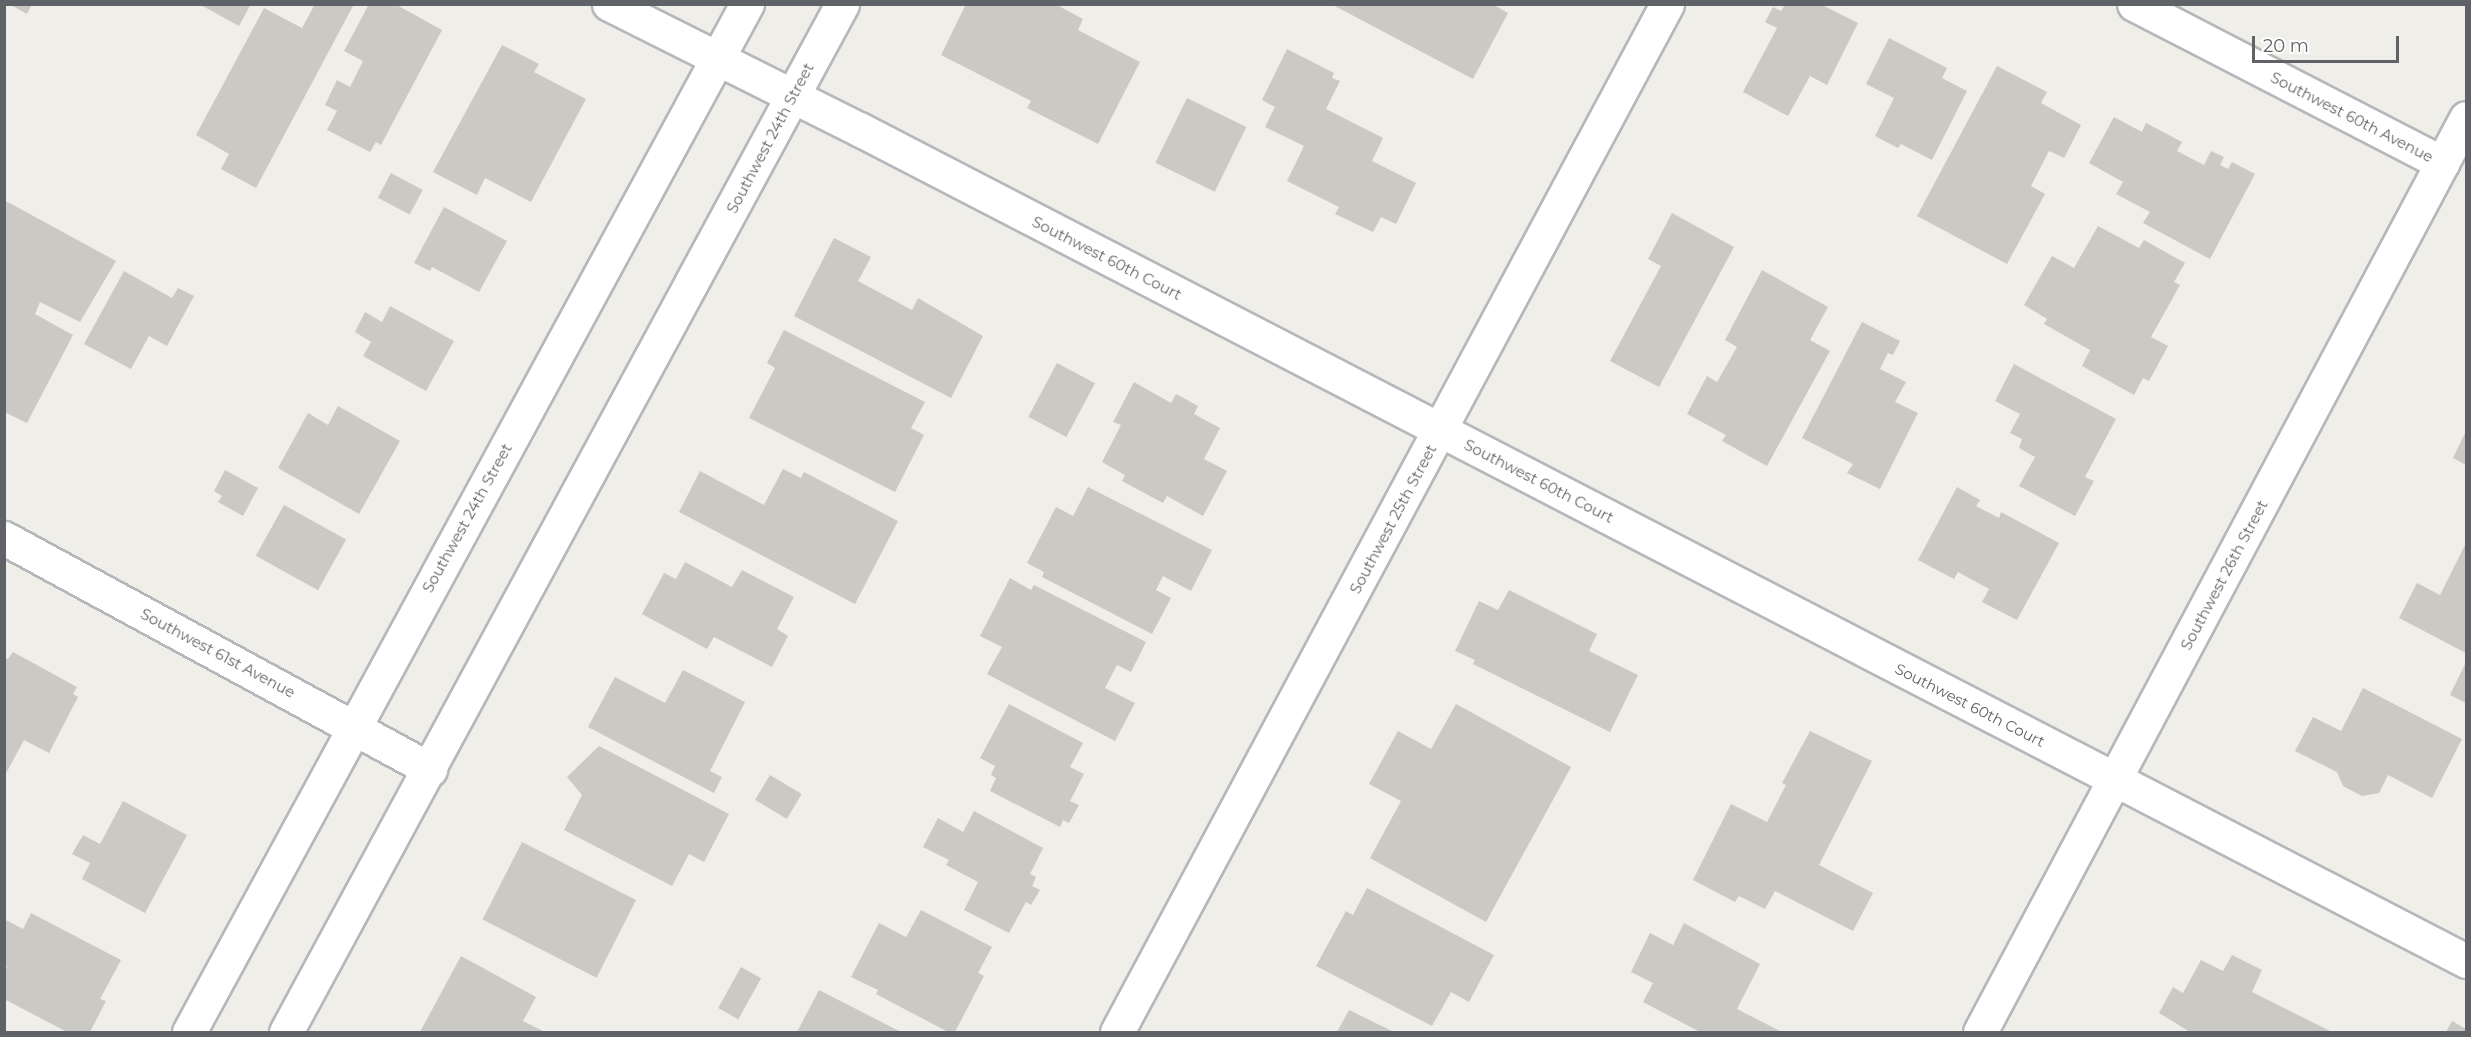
<!DOCTYPE html>
<style>
body{margin:0}
#map{position:relative;width:2471px;height:1037px;overflow:hidden;background:#f0eee8;font-family:Montserrat,sans-serif}
div>[style]{position:absolute}
[style*='--x']{left:calc(var(--x)*1px);top:calc(var(--y)*1px);width:calc(var(--w)*1px);rotate:calc(var(--a)*1deg)}
.building>*{inset:0;background:#cbc9c4;transform-origin:0 0}
.roads{filter:drop-shadow(2px 0 #b5b7bb) drop-shadow(-2px 0 #b5b7bb) drop-shadow(0 2px #b5b7bb) drop-shadow(0 -2px #b5b7bb)}
.minor>*{height:33px;margin:-16.5px;padding:0 16.5px;transform-origin:16.5px;border-radius:16.5px;background:#fff}
.secondary>*{height:33px;margin:-16.5px;padding:0 16.5px;transform-origin:16.5px;border-radius:16.5px;background:#fff}
span{translate:-50% -50%;white-space:nowrap;text-align:center;line-height:1.15;-webkit-text-stroke:4.5px #fff;paint-order:stroke}
.street-label{font-size:15px;color:#5f6267}
.frame{position:absolute;inset:0;border:6px solid #5f6267;pointer-events:none}
.scale{position:absolute;left:2252px;top:36px;width:147px;height:27px;box-sizing:border-box;border:3px solid #5f6267;border-top:0;padding-left:8px;font-size:18px;line-height:21px;white-space:nowrap;color:#5f6267;-webkit-text-stroke:4px #fff;paint-order:stroke}
</style>
<div id="map">
<div class="building">
<i style="clip-path:polygon(9px 4px,32px 4px,27px 14px)"></i>
<i style="clip-path:polygon(199px 4px,251px 4px,239px 26px)"></i>
<i style="clip-path:polygon(315px 4px,354px 4px,256px 188px,221px 169px,229px 154px,196px 135px,264px 8px,302px 28px)"></i>
<i style="clip-path:polygon(369px 4px,395px 4px,442px 30px,381px 145px,376px 142px,370px 152px,327px 130px,337px 111px,325px 105px,337px 80px,350px 87px,363px 61px,344px 51px)"></i>
<i style="clip-path:polygon(966px 4px,1055px 4px,1083px 19px,1078px 30px,1140px 62px,1098px 144px,1027px 108px,1031px 101px,941px 55px)"></i>
<i style="clip-path:polygon(1331px 4px,1492px 4px,1508px 13px,1473px 79px)"></i>
<i style="clip-path:polygon(1785px 5px,1822px 5px,1858px 23px,1827px 85px,1810px 76px,1788px 116px,1743px 92px,1777px 28px,1765px 22px,1773px 7px,1781px 11px)"></i>
<i style="clip-path:polygon(1889px 38px,1947px 68px,1942px 78px,1967px 91px,1932px 160px,1901px 144px,1898px 148px,1875px 136px,1894px 98px,1866px 84px)"></i>
<i style="clip-path:polygon(502px 45px,539px 64px,534px 72px,586px 99px,531px 202px,485px 178px,477px 195px,433px 172px)"></i>
<i style="clip-path:polygon(1287px 49px,1334px 73px,1332px 78px,1340px 81px,1326px 109px,1383px 138px,1372px 161px,1416px 183px,1396px 224px,1381px 217px,1373px 232px,1335px 214px,1339px 207px,1287px 181px,1304px 146px,1265px 127px,1275px 107px,1262px 100px)"></i>
<i style="clip-path:polygon(1997px 66px,2047px 92px,2041px 103px,2081px 125px,2064px 158px,2049px 151px,2031px 186px,2045px 194px,2007px 264px,1917px 216px)"></i>
<i style="left:1187px;top:98px;width:66px;height:72px;rotate:26deg"></i>
<i style="clip-path:polygon(2114px 117px,2142px 132px,2146px 123px,2182px 142px,2177px 151px,2204px 165px,2211px 151px,2224px 157px,2220px 165px,2228px 169px,2232px 162px,2255px 174px,2210px 259px,2143px 223px,2150px 212px,2116px 194px,2123px 182px,2089px 163px)"></i>
<i style="left:391px;top:173px;width:36px;height:28px;rotate:28deg"></i>
<i style="clip-path:polygon(4px 200px,116px 261px,80px 322px,40px 302px,35px 314px,73px 335px,27px 423px,4px 412px)"></i>
<i style="clip-path:polygon(444px 207px,507px 241px,479px 292px,432px 267px,430px 271px,414px 263px)"></i>
<i style="clip-path:polygon(1672px 213px,1734px 247px,1659px 387px,1610px 361px,1661px 266px,1648px 259px)"></i>
<i style="clip-path:polygon(2098px 226px,2139px 248px,2144px 240px,2185px 263px,2174px 282px,2180px 285px,2151px 337px,2168px 346px,2149px 381px,2143px 378px,2134px 395px,2082px 366px,2090px 350px,2044px 324px,2047px 319px,2024px 305px,2052px 256px,2074px 268px)"></i>
<i style="clip-path:polygon(834px 238px,871px 257px,858px 281px,912px 310px,918px 298px,983px 336px,951px 398px,794px 316px)"></i>
<i style="clip-path:polygon(1762px 270px,1828px 307px,1810px 340px,1830px 351px,1767px 466px,1722px 441px,1726px 435px,1687px 414px,1707px 376px,1717px 382px,1737px 347px,1725px 340px)"></i>
<i style="clip-path:polygon(124px 271px,172px 298px,178px 288px,194px 296px,167px 346px,149px 336px,131px 369px,84px 344px)"></i>
<i style="clip-path:polygon(390px 306px,454px 341px,426px 391px,363px 356px,371px 342px,355px 332px,365px 312px,382px 322px)"></i>
<i style="clip-path:polygon(1862px 322px,1900px 341px,1893px 355px,1888px 353px,1880px 369px,1906px 382px,1895px 402px,1918px 413px,1880px 489px,1847px 473px,1853px 464px,1802px 438px)"></i>
<i style="clip-path:polygon(784px 330px,925px 402px,911px 428px,924px 435px,895px 492px,749px 418px,775px 368px,767px 363px)"></i>
<i style="left:1057px;top:363px;width:43px;height:61px;rotate:28deg"></i>
<i style="clip-path:polygon(2014px 364px,2116px 419px,2085px 477px,2094px 481px,2075px 516px,2019px 486px,2035px 457px,2019px 448px,2022px 439px,2010px 433px,2020px 414px,1995px 401px)"></i>
<i style="clip-path:polygon(1134px 382px,1171px 403px,1176px 394px,1198px 406px,1194px 414px,1220px 428px,1204px 459px,1227px 471px,1203px 516px,1167px 496px,1163px 503px,1122px 481px,1125px 475px,1102px 462px,1121px 425px,1113px 422px)"></i>
<i style="clip-path:polygon(338px 406px,400px 441px,359px 514px,278px 468px,308px 413px,328px 425px)"></i>
<i style="clip-path:polygon(2466px 431px,2466px 465px,2453px 458px)"></i>
<i style="clip-path:polygon(783px 469px,801px 478px,804px 472px,898px 521px,855px 604px,679px 512px,700px 471px,764px 505px)"></i>
<i style="clip-path:polygon(225px 470px,258px 488px,243px 516px,218px 502px,222px 496px,214px 491px)"></i>
<i style="clip-path:polygon(1088px 487px,1212px 550px,1191px 591px,1163px 576px,1156px 590px,1171px 598px,1152px 634px,1042px 577px,1044px 572px,1027px 563px,1056px 507px,1073px 516px)"></i>
<i style="clip-path:polygon(1957px 487px,1980px 500px,1976px 506px,1999px 518px,2001px 512px,2059px 543px,2017px 620px,1982px 602px,1989px 589px,1958px 572px,1954px 579px,1918px 560px)"></i>
<i style="left:284px;top:505px;width:71px;height:58px;rotate:29deg"></i>
<i style="clip-path:polygon(2466px 543px,2466px 653px,2399px 618px,2417px 583px,2440px 595px)"></i>
<i style="clip-path:polygon(685px 562px,732px 587px,742px 570px,794px 597px,777px 629px,788px 636px,772px 667px,714px 637px,707px 649px,642px 614px,664px 573px,676px 579px)"></i>
<i style="clip-path:polygon(1010px 578px,1031px 590px,1034px 585px,1146px 642px,1131px 672px,1117px 665px,1105px 688px,1135px 703px,1115px 741px,987px 674px,1002px 647px,980px 636px)"></i>
<i style="clip-path:polygon(1509px 590px,1597px 634px,1589px 651px,1638px 675px,1610px 732px,1473px 664px,1475px 660px,1455px 651px,1479px 601px,1498px 610px)"></i>
<i style="clip-path:polygon(13px 652px,77px 687px,73px 694px,78px 697px,49px 753px,24px 740px,4px 777px,4px 658px,8px 659px)"></i>
<i style="clip-path:polygon(2466px 662px,2466px 703px,2450px 695px)"></i>
<i style="clip-path:polygon(683px 670px,745px 702px,710px 771px,722px 777px,714px 793px,588px 727px,615px 677px,665px 703px)"></i>
<i style="clip-path:polygon(2363px 688px,2462px 739px,2432px 798px,2388px 775px,2379px 793px,2362px 796px,2343px 786px,2337px 772px,2295px 751px,2313px 717px,2341px 731px)"></i>
<i style="clip-path:polygon(1009px 704px,1083px 743px,1070px 767px,1084px 774px,1070px 801px,1079px 805px,1069px 823px,1063px 820px,1060px 827px,990px 791px,996px 778px,991px 775px,995px 766px,980px 758px)"></i>
<i style="clip-path:polygon(1456px 704px,1571px 767px,1486px 922px,1370px 858px,1401px 801px,1369px 784px,1398px 731px,1431px 749px)"></i>
<i style="clip-path:polygon(1810px 731px,1872px 761px,1819px 865px,1873px 893px,1853px 931px,1775px 891px,1765px 909px,1739px 896px,1735px 902px,1693px 880px,1731px 804px,1767px 822px,1786px 785px,1782px 783px)"></i>
<i style="clip-path:polygon(599px 746px,729px 814px,704px 862px,689px 854px,672px 886px,564px 830px,582px 795px,567px 777px)"></i>
<i style="left:770px;top:775px;width:37px;height:29px;rotate:31deg"></i>
<i style="clip-path:polygon(123px 801px,187px 835px,145px 913px,82px 879px,90px 863px,72px 854px,83px 835px,100px 844px)"></i>
<i style="clip-path:polygon(974px 811px,1043px 848px,1030px 874px,1036px 877px,1032px 886px,1040px 890px,1031px 905px,1026px 902px,1009px 933px,964px 910px,978px 882px,946px 865px,949px 860px,923px 847px,938px 818px,963px 832px)"></i>
<i style="left:522px;top:842px;width:128px;height:87px;rotate:27deg"></i>
<i style="clip-path:polygon(1367px 888px,1494px 955px,1469px 1002px,1451px 992px,1432px 1026px,1316px 966px,1346px 911px,1353px 915px)"></i>
<i style="clip-path:polygon(921px 910px,992px 947px,978px 973px,984px 976px,955px 1032px,948px 1032px,876px 994px,878px 990px,851px 977px,879px 923px,906px 937px)"></i>
<i style="clip-path:polygon(31px 913px,121px 960px,100px 999px,106px 1001px,90px 1032px,67px 1032px,4px 999px,4px 972px,7px 967px,4px 966px,4px 919px,23px 929px)"></i>
<i style="clip-path:polygon(1684px 923px,1760px 964px,1737px 1009px,1782px 1032px,1700px 1032px,1643px 1002px,1653px 983px,1631px 972px,1650px 933px,1673px 945px)"></i>
<i style="clip-path:polygon(2232px 955px,2262px 970px,2252px 992px,2332px 1032px,2190px 1032px,2159px 1013px,2173px 987px,2183px 993px,2201px 960px,2223px 971px)"></i>
<i style="clip-path:polygon(461px 956px,536px 997px,523px 1021px,545px 1032px,420px 1032px)"></i>
<i style="left:741px;top:967px;width:23px;height:47px;rotate:29deg"></i>
<i style="clip-path:polygon(819px 990px,901px 1032px,797px 1032px)"></i>
<i style="clip-path:polygon(1349px 1010px,1394px 1032px,1337px 1032px)"></i>
<i style="clip-path:polygon(2452px 1021px,2466px 1029px,2466px 1032px,2446px 1032px)"></i>
</div>
<div class="roads">
<div class="minor">
<i style="--x:609;--y:4;--w:280;--a:26.6"></i>
<i style="--x:859;--y:129;--w:1810;--a:27.37"></i>
<i style="--x:2134;--y:4;--w:347;--a:27.3"></i>
<i style="--x:4;--y:538;--w:485;--a:28.5"></i>
<i style="--x:1117;--y:1032;--w:1166;--a:-61.85"></i>
<i style="--x:1980;--y:1032;--w:1035;--a:-62"></i>
</div>
<div class="secondary">
<i style="--x:189;--y:1032;--w:1170;--a:-61.51"></i>
<i style="--x:286;--y:1032;--w:1169;--a:-61.59"></i>
</div>
</div>
<div class="street-label">
<span style="left:2352px;top:117px;rotate:27deg">Southwest 60th Avenue</span>
<span style="left:770px;top:138px;rotate:-62deg">Southwest 24th Street</span>
<span style="left:1107px;top:258px;rotate:27deg">Southwest 60th Court</span>
<span style="left:1539px;top:481px;rotate:27deg">Southwest 60th Court</span>
<span style="left:467px;top:518px;rotate:-61deg">Southwest 24th Street</span>
<span style="left:1393px;top:519px;rotate:-62deg">Southwest 25th Street</span>
<span style="left:2224px;top:575px;rotate:-62deg">Southwest 26th Street</span>
<span style="left:218px;top:653px;rotate:28deg">Southwest 61st Avenue</span>
<span style="left:1970px;top:705px;rotate:27deg">Southwest 60th Court</span>
</div>
<div class="frame"></div>
<div class="scale">20 m</div>
</div>
